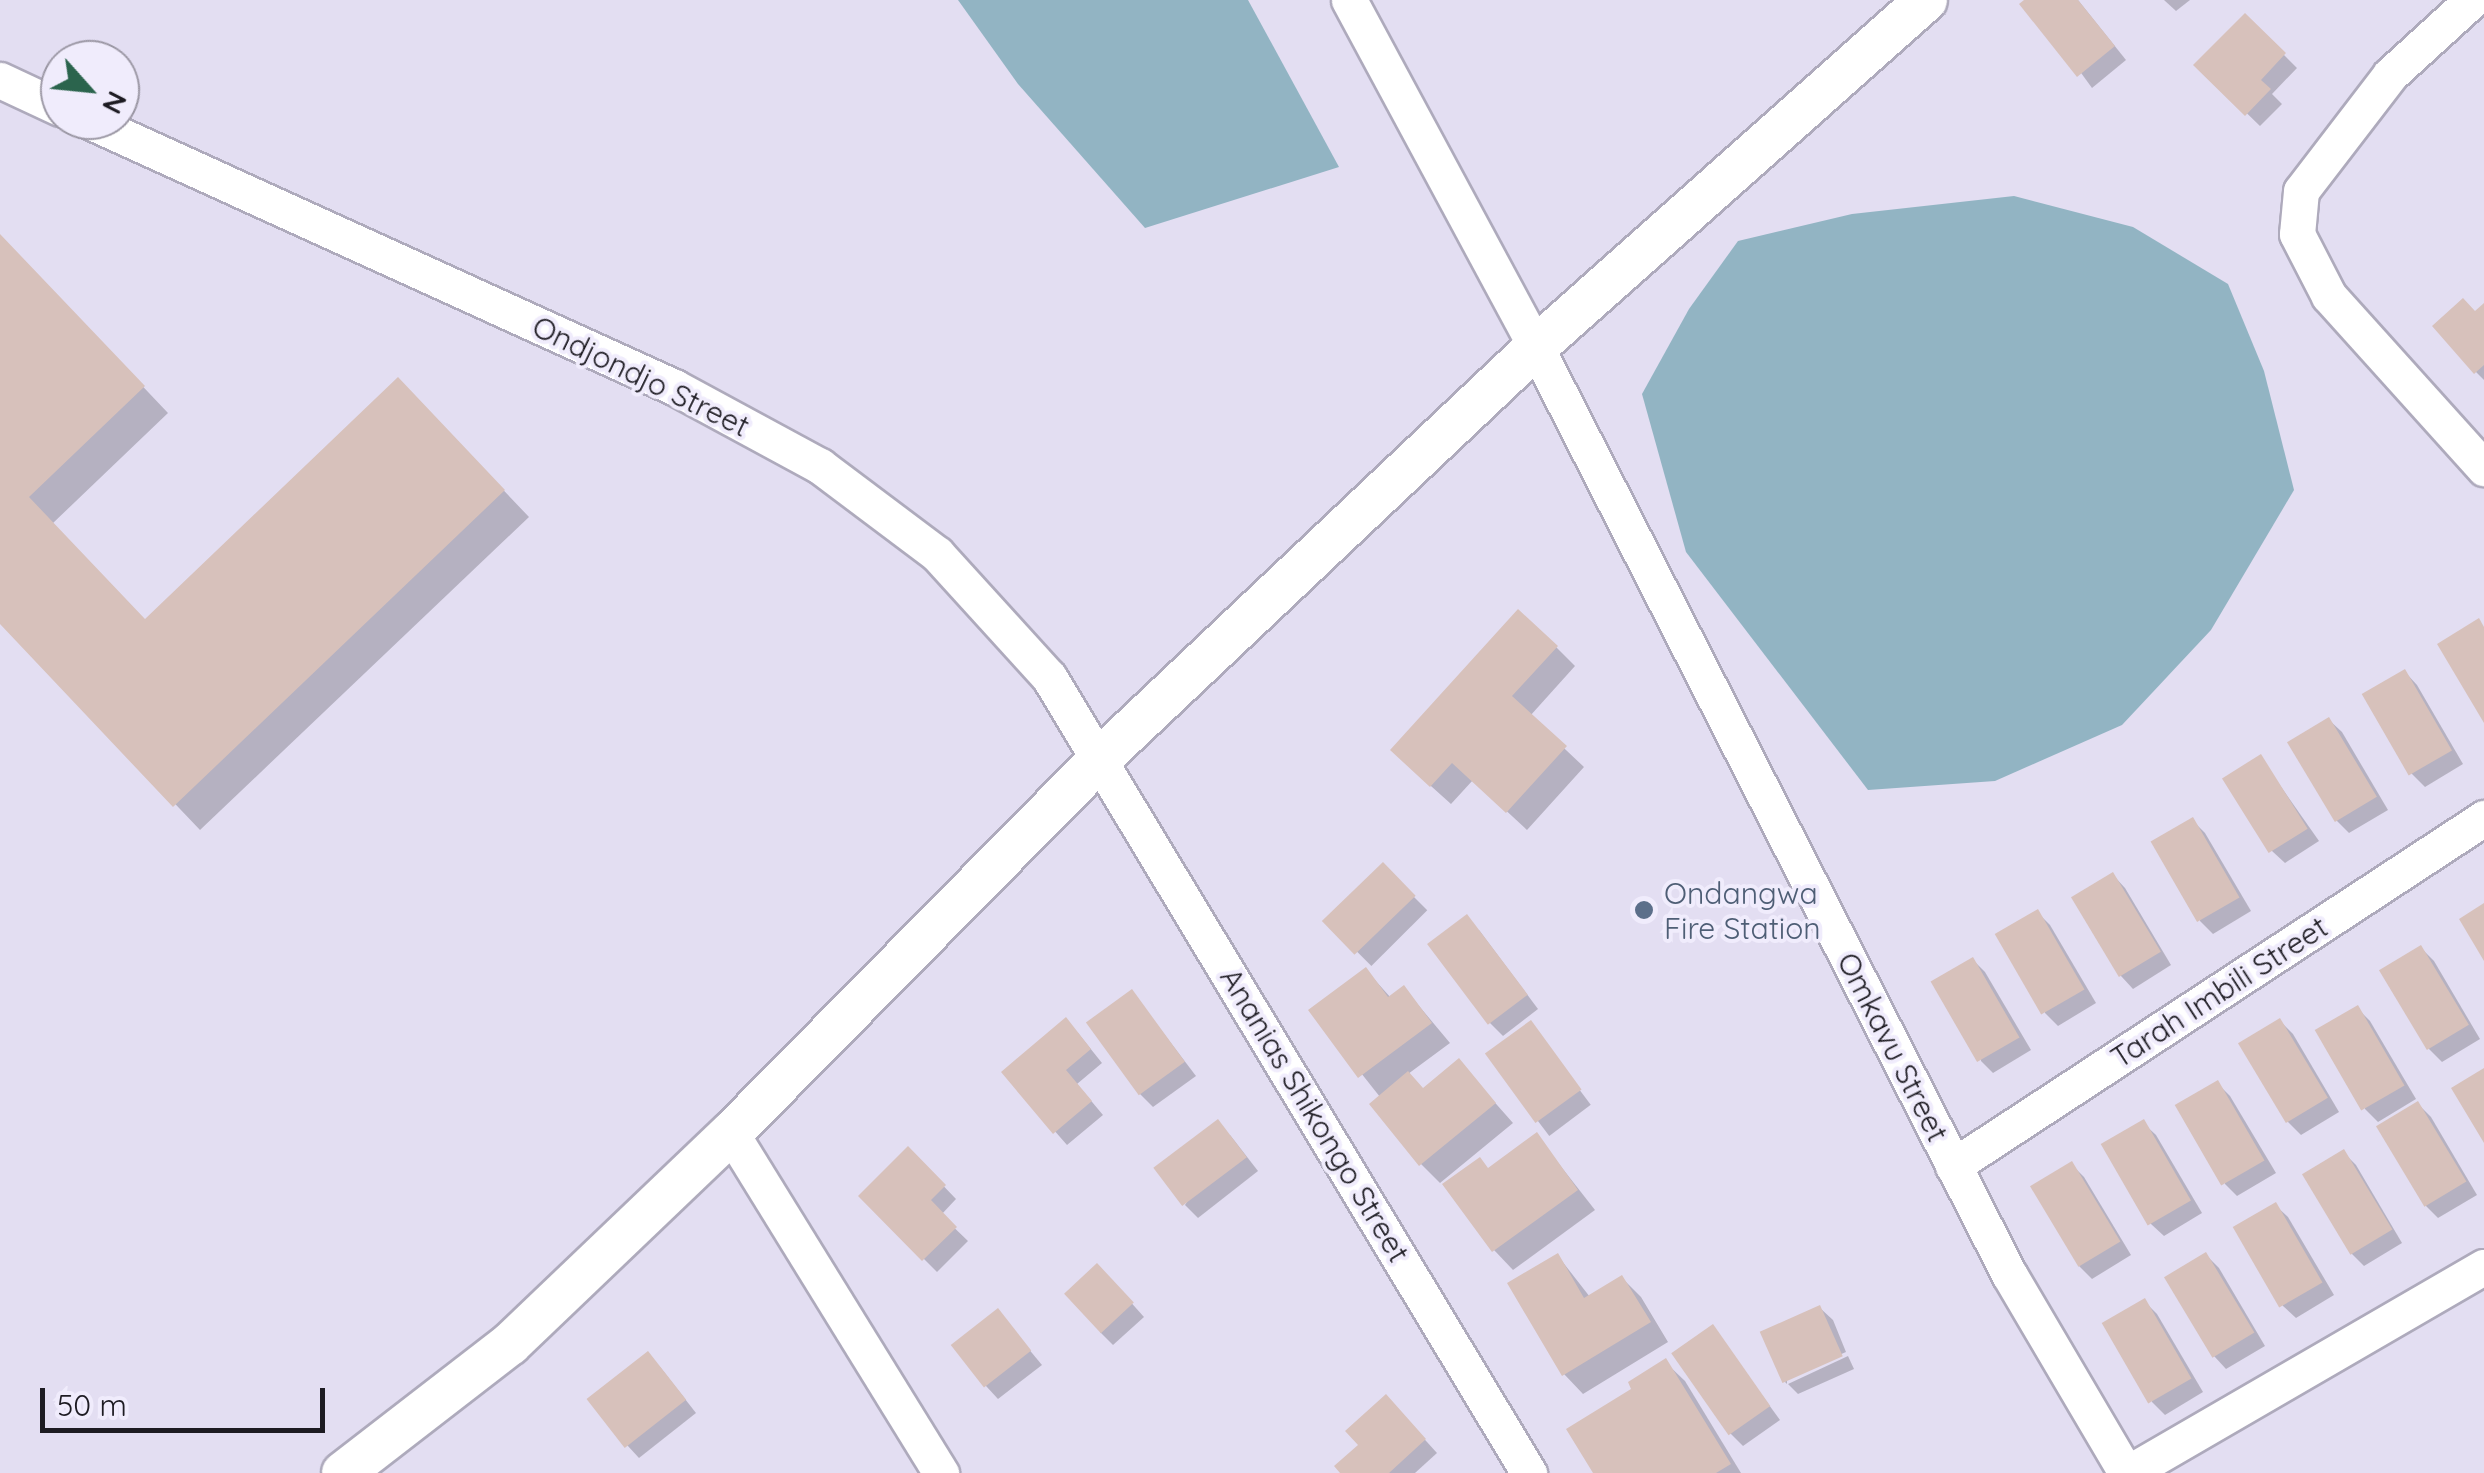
<!DOCTYPE html>
<style>
body{margin:0}
#map{position:relative;width:2484px;height:1473px;overflow:hidden;background:#e3def2;font-family:Quicksand,sans-serif}
div>[style]{position:absolute}
[style*='--x']{left:calc(var(--x)*1px);top:calc(var(--y)*1px);width:calc(var(--w)*1px);rotate:calc(var(--a)*1deg)}
.water>*{inset:0;background:#92b4c3}
.shadow>*{inset:0;background:#0003;transform-origin:0 0}
.building>*{inset:0;background:#d7c1bb;transform-origin:0 0}
.roads{filter:drop-shadow(2px 0 #aeaabc) drop-shadow(-2px 0 #aeaabc) drop-shadow(0 2px #aeaabc) drop-shadow(0 -2px #aeaabc)}
.minor>*{height:35px;margin:-17.5px;padding:0 17.5px;transform-origin:17.5px;border-radius:17.5px;background:#fff}
.tertiary>*{height:42px;margin:-21px;padding:0 21px;transform-origin:21px;border-radius:21px;background:#fff}
.dots>*{width:28px;height:28px;translate:-50% -50%;box-sizing:border-box;border:5px solid #f0ecfc;border-radius:50%}
span{translate:-50% -50%;white-space:nowrap;text-align:center;line-height:1.15;-webkit-text-stroke:8px #f0ecfc;paint-order:stroke}
.street-label{font-size:30px;color:#1d1b22}
.service-label{font-size:30px;color:#4e5e75}
.left{translate:0 -50%;text-align:left}
.north{position:absolute;left:40px;top:40px;width:100px;height:100px;box-sizing:border-box;background:#f0ecfc;border:2px solid #9c98a5;border-radius:50%;rotate:117deg;font-size:28px;font-weight:700;line-height:40px;text-align:center;color:#1d1b22}
.north::after{content:'';display:block;margin:auto;width:35px;height:45px;background:#2b644d;clip-path:polygon(50% 0,100% 100%,50% 72%,0 100%)}
.scale{position:absolute;left:40px;top:1388px;width:285px;height:45px;box-sizing:border-box;border:5px solid #1d1b22;border-top:0;padding-left:12px;font-size:30px;line-height:35px;white-space:nowrap;color:#1d1b22;-webkit-text-stroke:8px #f0ecfc;paint-order:stroke}
</style>
<div id="map">
<div class="water">
<i style="clip-path:polygon(958px 0,1248px 0,1339px 167px,1145px 228px,1018px 84px)"></i>
<i style="clip-path:polygon(2014px 196px,2133px 227px,2228px 284px,2264px 371px,2294px 490px,2211px 630px,2122px 725px,1995px 781px,1868px 790px,1686px 552px,1642px 394px,1689px 309px,1738px 241px,1852px 214px)"></i>
</div>
<div class="shadow">
<i style="clip-path:polygon(2028px 0,2078px 0,2126px 60px,2092px 88px)"></i>
<i style="clip-path:polygon(2164px 0,2190px 0,2176px 11px)"></i>
<i style="clip-path:polygon(2245px 16px,2297px 68px,2272px 94px,2282px 104px,2260px 126px,2197px 65px)"></i>
<i style="clip-path:polygon(0 236px,168px 413px,52px 524px,145px 622px,423px 406px,529px 517px,200px 830px,0 620px)"></i>
<i style="clip-path:polygon(2484px 307px,2484px 380px,2476px 372px,2476px 314px)"></i>
<i style="clip-path:polygon(1556px 647px,1575px 666px,1530px 716px,1584px 767px,1527px 830px,1473px 780px,1451px 804px,1412px 769px)"></i>
<i style="clip-path:polygon(2405px 672px,2417px 685px,2463px 764px,2425px 787px,2412px 774px,2366px 696px)"></i>
<i style="clip-path:polygon(2329px 720px,2342px 732px,2388px 810px,2349px 833px,2337px 821px)"></i>
<i style="clip-path:polygon(2260px 757px,2319px 841px,2285px 863px,2272px 851px)"></i>
<i style="clip-path:polygon(2192px 820px,2205px 833px,2251px 911px,2213px 934px,2200px 921px)"></i>
<i style="left:1382px;top:865px;width:64px;height:79px;rotate:45deg"></i>
<i style="clip-path:polygon(2113px 875px,2125px 888px,2171px 965px,2133px 989px,2121px 976px)"></i>
<i style="clip-path:polygon(2037px 912px,2050px 925px,2096px 1003px,2058px 1026px,2045px 1013px)"></i>
<i style="clip-path:polygon(1479px 930px,1538px 1009px,1503px 1036px,1490px 1023px)"></i>
<i style="clip-path:polygon(2421px 948px,2434px 961px,2480px 1039px,2442px 1062px,2429px 1049px)"></i>
<i style="clip-path:polygon(1973px 960px,1985px 972px,2031px 1050px,1993px 1073px,1981px 1061px)"></i>
<i style="clip-path:polygon(1366px 970px,1391px 998px,1404px 988px,1450px 1043px,1408px 1074px,1424px 1090px,1459px 1062px,1513px 1123px,1440px 1183px,1421px 1164px,1380px 1097px,1312px 1011px)"></i>
<i style="clip-path:polygon(1132px 992px,1196px 1076px,1153px 1107px,1140px 1094px)"></i>
<i style="clip-path:polygon(2357px 1008px,2370px 1021px,2416px 1099px,2378px 1122px,2365px 1109px)"></i>
<i style="clip-path:polygon(2280px 1021px,2293px 1034px,2339px 1112px,2301px 1135px,2288px 1122px)"></i>
<i style="left:1530px;top:1024px;width:101px;height:52px;rotate:53deg"></i>
<i style="clip-path:polygon(1078px 1033px,1102px 1063px,1077px 1084px,1103px 1115px,1067px 1145px,1004px 1073px)"></i>
<i style="clip-path:polygon(2217px 1083px,2230px 1096px,2276px 1173px,2237px 1196px,2225px 1184px)"></i>
<i style="clip-path:polygon(2418px 1104px,2431px 1117px,2477px 1195px,2438px 1218px,2426px 1206px)"></i>
<i style="clip-path:polygon(2143px 1123px,2156px 1135px,2202px 1213px,2164px 1236px,2151px 1224px)"></i>
<i style="clip-path:polygon(1230px 1135px,1258px 1171px,1198px 1218px,1185px 1205px)"></i>
<i style="clip-path:polygon(1537px 1136px,1595px 1210px,1513px 1270px,1494px 1250px,1490px 1170px)"></i>
<i style="clip-path:polygon(908px 1149px,956px 1199px,941px 1215px,968px 1241px,937px 1272px,861px 1196px)"></i>
<i style="clip-path:polygon(2343px 1152px,2356px 1165px,2402px 1243px,2364px 1266px,2351px 1253px)"></i>
<i style="clip-path:polygon(2072px 1165px,2084px 1177px,2131px 1255px,2092px 1279px,2079px 1266px)"></i>
<i style="clip-path:polygon(2275px 1205px,2288px 1217px,2334px 1295px,2296px 1318px,2283px 1306px,2237px 1228px)"></i>
<i style="clip-path:polygon(2206px 1255px,2219px 1268px,2265px 1346px,2226px 1369px,2214px 1356px)"></i>
<i style="clip-path:polygon(1558px 1256px,1590px 1297px,1622px 1278px,1641px 1297px,1668px 1342px,1583px 1394px,1564px 1374px)"></i>
<i style="clip-path:polygon(1110px 1279px,1144px 1317px,1113px 1345px,1100px 1332px)"></i>
<i style="clip-path:polygon(2144px 1301px,2157px 1314px,2203px 1392px,2165px 1415px,2152px 1402px)"></i>
<i style="clip-path:polygon(1820px 1308px,1833px 1320px,1846px 1352px,1787px 1378px,1787px 1384px,1785px 1382px)"></i>
<i style="clip-path:polygon(997px 1311px,1042px 1365px,998px 1399px,986px 1386px)"></i>
<i style="clip-path:polygon(1713px 1328px,1780px 1420px,1743px 1446px,1730px 1433px)"></i>
<i style="clip-path:polygon(1848px 1356px,1854px 1369px,1798px 1394px,1788px 1384px)"></i>
<i style="clip-path:polygon(1665px 1362px,1685px 1381px,1741px 1473px,1596px 1473px,1635px 1390px)"></i>
<i style="clip-path:polygon(660px 1367px,696px 1413px,639px 1458px,627px 1445px)"></i>
<i style="clip-path:polygon(1398px 1410px,1437px 1453px,1415px 1473px,1344px 1473px,1362px 1445px)"></i>
</div>
<div class="building">
<i style="clip-path:polygon(2024px 0,2078px 0,2115px 46px,2077px 77px,2019px 4px)"></i>
<i style="clip-path:polygon(2245px 13px,2286px 53px,2261px 80px,2271px 89px,2245px 116px,2193px 65px)"></i>
<i style="clip-path:polygon(0 234px,145px 386px,29px 497px,145px 619px,398px 377px,505px 490px,173px 807px,0 624px)"></i>
<i style="clip-path:polygon(2463px 298px,2475px 311px,2484px 303px,2484px 365px,2474px 374px,2432px 326px)"></i>
<i style="clip-path:polygon(1518px 609px,1558px 646px,1512px 696px,1567px 746px,1506px 813px,1452px 763px,1430px 787px,1390px 750px)"></i>
<i style="clip-path:polygon(2479px 618px,2484px 627px,2484px 723px,2437px 644px)"></i>
<i style="left:2405px;top:669px;width:94px;height:50px;rotate:60deg"></i>
<i style="left:2329px;top:717px;width:93px;height:49px;rotate:59deg"></i>
<i style="left:2261px;top:754px;width:88px;height:46px;rotate:58deg"></i>
<i style="left:2193px;top:817px;width:93px;height:49px;rotate:60deg"></i>
<i style="left:1383px;top:862px;width:47px;height:85px;rotate:46deg"></i>
<i style="left:2113px;top:872px;width:93px;height:49px;rotate:59deg"></i>
<i style="clip-path:polygon(2484px 903px,2484px 961px,2459px 919px)"></i>
<i style="left:2038px;top:909px;width:93px;height:50px;rotate:60deg"></i>
<i style="left:1467px;top:914px;width:101px;height:50px;rotate:53deg"></i>
<i style="left:2421px;top:945px;width:93px;height:49px;rotate:59deg"></i>
<i style="left:1973px;top:957px;width:93px;height:49px;rotate:60deg"></i>
<i style="clip-path:polygon(1366px 967px,1388px 997px,1404px 985px,1432px 1023px,1358px 1078px,1308px 1010px)"></i>
<i style="left:1132px;top:989px;width:90px;height:57px;rotate:54deg"></i>
<i style="left:2358px;top:1005px;width:93px;height:50px;rotate:60deg"></i>
<i style="clip-path:polygon(1066px 1017px,1091px 1049px,1066px 1070px,1092px 1101px,1053px 1134px,1001px 1072px)"></i>
<i style="left:2280px;top:1018px;width:93px;height:49px;rotate:59deg"></i>
<i style="left:1531px;top:1020px;width:86px;height:57px;rotate:54deg"></i>
<i style="clip-path:polygon(1459px 1058px,1496px 1103px,1419px 1166px,1369px 1104px,1408px 1071px,1423px 1088px)"></i>
<i style="clip-path:polygon(2484px 1068px,2484px 1143px,2451px 1088px)"></i>
<i style="left:2218px;top:1080px;width:93px;height:50px;rotate:60deg"></i>
<i style="left:2418px;top:1101px;width:94px;height:49px;rotate:59deg"></i>
<i style="left:1218px;top:1119px;width:48px;height:81px;rotate:53deg"></i>
<i style="left:2144px;top:1119px;width:94px;height:50px;rotate:60deg"></i>
<i style="clip-path:polygon(1537px 1132px,1578px 1190px,1492px 1252px,1442px 1184px,1480px 1157px,1488px 1168px)"></i>
<i style="clip-path:polygon(908px 1146px,946px 1185px,931px 1200px,957px 1227px,922px 1261px,858px 1196px)"></i>
<i style="left:2344px;top:1149px;width:94px;height:49px;rotate:59deg"></i>
<i style="left:2072px;top:1161px;width:94px;height:49px;rotate:59deg"></i>
<i style="left:2276px;top:1202px;width:93px;height:50px;rotate:60deg"></i>
<i style="left:2206px;top:1252px;width:94px;height:49px;rotate:59deg"></i>
<i style="clip-path:polygon(1558px 1253px,1584px 1298px,1622px 1275px,1651px 1322px,1562px 1376px,1507px 1283px)"></i>
<i style="left:1097px;top:1263px;width:54px;height:45px;rotate:47deg"></i>
<i style="left:2145px;top:1298px;width:93px;height:50px;rotate:60deg"></i>
<i style="left:1820px;top:1305px;width:56px;height:66px;rotate:66deg"></i>
<i style="left:998px;top:1308px;width:54px;height:60px;rotate:52deg"></i>
<i style="left:1713px;top:1324px;width:100px;height:51px;rotate:55deg"></i>
<i style="left:648px;top:1351px;width:62px;height:78px;rotate:52deg"></i>
<i style="clip-path:polygon(1666px 1358px,1731px 1464px,1716px 1473px,1593px 1473px,1566px 1429px,1631px 1389px,1628px 1382px)"></i>
<i style="clip-path:polygon(1386px 1394px,1426px 1439px,1389px 1473px,1340px 1473px,1334px 1466px,1358px 1445px,1345px 1431px)"></i>
</div>
<div class="roads">
<div class="minor">
<i style="--x:1349;--y:0;--w:394;--a:61.7"></i>
<i style="--x:1536;--y:347;--w:1041;--a:62.97"></i>
<i style="--x:2009;--y:1274;--w:231;--a:59.5"></i>
<i style="--x:2472;--y:0;--w:111;--a:137.6"></i>
<i style="--x:2390;--y:75;--w:146;--a:127.5"></i>
<i style="--x:2301;--y:191;--w:43;--a:95.3"></i>
<i style="--x:2297;--y:234;--w:70;--a:62.7"></i>
<i style="--x:2329;--y:296;--w:232;--a:48"></i>
<i style="--x:0;--y:80;--w:66;--a:25"></i>
<i style="--x:87;--y:120;--w:645;--a:24.46"></i>
<i style="--x:674;--y:387;--w:166;--a:28.4"></i>
<i style="--x:820;--y:466;--w:146;--a:36.9"></i>
<i style="--x:937;--y:554;--w:166;--a:47.7"></i>
<i style="--x:1049;--y:677;--w:930;--a:58.91"></i>
<i style="--x:731;--y:1133;--w:400;--a:58.3"></i>
<i style="--x:1953;--y:1166;--w:635;--a:-33.24"></i>
<i style="--x:2128;--y:1473;--w:411;--a:-30.1"></i>
</div>
<div class="tertiary">
<i style="--x:343;--y:1473;--w:211;--a:-37.7"></i>
<i style="--x:510;--y:1344;--w:306;--a:-43.7"></i>
<i style="--x:731;--y:1133;--w:527;--a:-45.38"></i>
<i style="--x:1101;--y:758;--w:598;--a:-43.38"></i>
<i style="--x:1536;--y:347;--w:522;--a:-41.66"></i>
</div>
</div>
<div class="dots">
<i style="left:1644px;top:910px;background:#5c6f8a"></i>
</div>
<div class="street-label">
<span style="left:641px;top:376px;rotate:26deg">Ondjondjo Street</span>
<span style="left:2219px;top:992px;rotate:-33deg">Tarah Imbili Street</span>
<span style="left:1893px;top:1047px;rotate:63deg">Omkavu Street</span>
<span style="left:1315px;top:1115px;rotate:59deg">Ananias Shikongo Street</span>
</div>
<div class="service-label">
<span class="left" style="left:1664px;top:910px">Ondangwa<br>Fire Station</span>
</div>
<div class="north">N</div>
<div class="scale">50 m</div>
</div>
